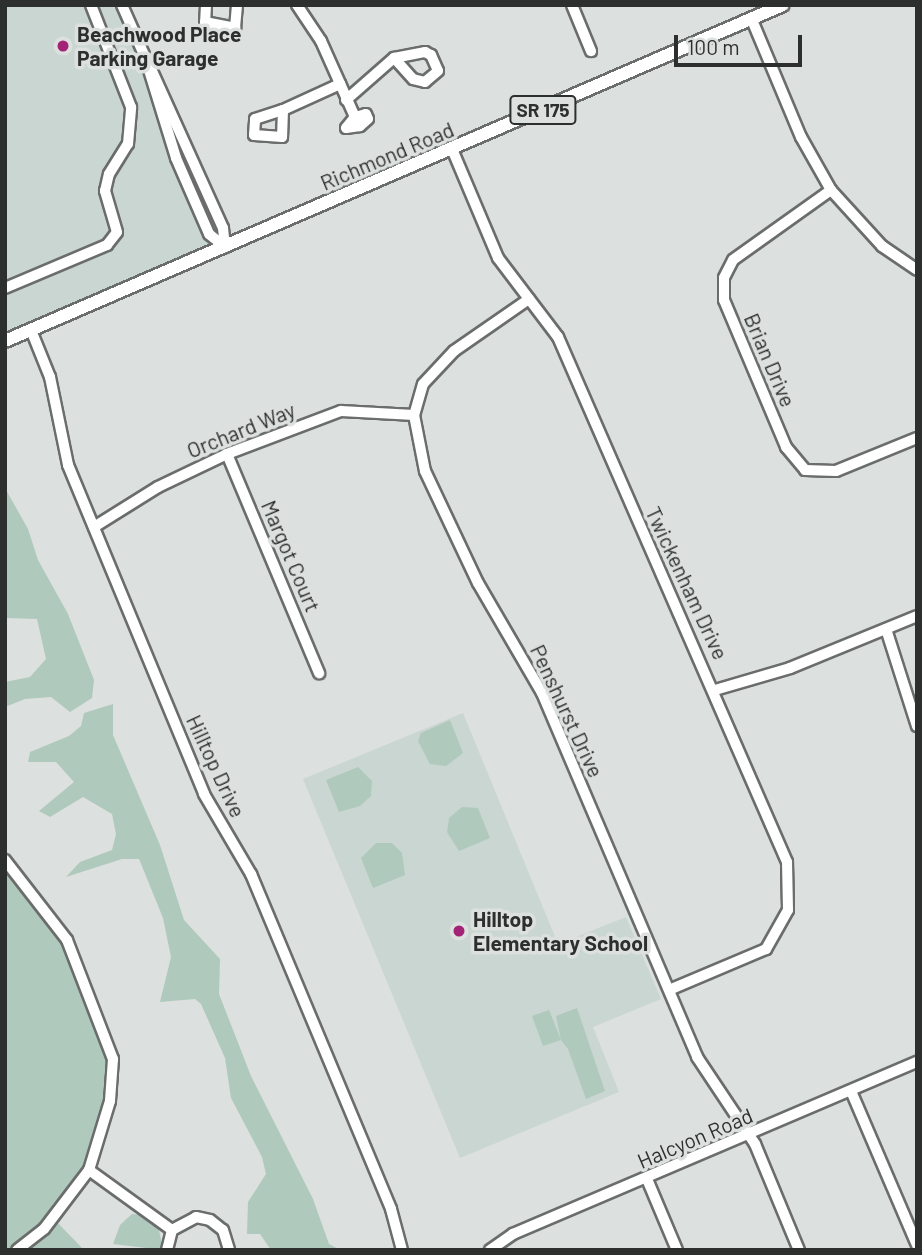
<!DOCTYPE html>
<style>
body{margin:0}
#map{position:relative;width:922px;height:1255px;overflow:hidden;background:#dce0de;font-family:Barlow,sans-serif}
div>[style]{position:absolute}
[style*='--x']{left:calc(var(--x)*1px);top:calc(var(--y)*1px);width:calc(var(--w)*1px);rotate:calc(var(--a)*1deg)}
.built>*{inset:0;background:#cad6d1}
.green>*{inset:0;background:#b0c9bd}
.roads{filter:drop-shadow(2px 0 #6a6d6b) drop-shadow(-2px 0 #6a6d6b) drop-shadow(0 2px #6a6d6b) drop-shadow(0 -2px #6a6d6b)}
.minor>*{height:10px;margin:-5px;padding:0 5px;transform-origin:5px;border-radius:5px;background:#fff}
.major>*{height:12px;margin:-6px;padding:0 6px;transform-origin:6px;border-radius:6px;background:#fff}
.dots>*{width:19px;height:19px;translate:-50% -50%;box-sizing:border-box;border:4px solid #dce0de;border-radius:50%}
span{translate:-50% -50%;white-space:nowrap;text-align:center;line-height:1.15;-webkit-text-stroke:7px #dce0de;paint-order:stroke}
.shield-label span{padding:2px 5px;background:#dce0de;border:2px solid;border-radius:5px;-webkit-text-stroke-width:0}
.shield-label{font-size:19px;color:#2d2f2e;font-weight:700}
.poi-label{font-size:21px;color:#2d2f2e;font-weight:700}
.left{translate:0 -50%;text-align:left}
.street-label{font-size:21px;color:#2d2f2e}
.frame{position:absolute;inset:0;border:7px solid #2d2f2e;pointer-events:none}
.scale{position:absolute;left:674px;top:35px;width:128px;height:32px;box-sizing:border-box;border:4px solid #2d2f2e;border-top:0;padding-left:9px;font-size:21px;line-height:24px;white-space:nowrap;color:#2d2f2e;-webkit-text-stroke:5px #dce0de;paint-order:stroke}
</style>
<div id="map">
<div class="built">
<i style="clip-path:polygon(5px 5px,122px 5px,225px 247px,5px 341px)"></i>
<i style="clip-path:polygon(463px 713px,558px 944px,626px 917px,661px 999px,593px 1027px,619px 1092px,460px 1158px,303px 779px)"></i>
</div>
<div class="green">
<i style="clip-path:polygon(5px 488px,28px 529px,38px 560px,68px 614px,94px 680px,92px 698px,70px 712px,51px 697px,25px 699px,5px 707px,5px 682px,30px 677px,46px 659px,37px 619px,5px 618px)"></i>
<i style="clip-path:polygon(113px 704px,113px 735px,160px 845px,184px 920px,220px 959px,219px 994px,251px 1076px,313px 1199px,329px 1244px,340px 1250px,271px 1250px,260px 1234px,247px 1234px,248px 1202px,266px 1174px,262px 1157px,231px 1098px,225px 1058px,201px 1004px,195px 999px,160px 1002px,171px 957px,163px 918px,139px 859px,122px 859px,66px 877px,80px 862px,112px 850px,116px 834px,112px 814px,83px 797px,50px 817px,39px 811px,74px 782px,56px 762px,28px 762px,30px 752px,69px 736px,81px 726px,84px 713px)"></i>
<i style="clip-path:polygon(450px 720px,463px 753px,446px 766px,430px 764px,418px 741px,421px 733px)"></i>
<i style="clip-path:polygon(358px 767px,372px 781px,371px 796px,360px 806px,339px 812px,326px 780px)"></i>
<i style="clip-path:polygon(462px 807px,478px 808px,490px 838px,459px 851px,447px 832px,449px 818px)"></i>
<i style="clip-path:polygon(376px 843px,392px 843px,402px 853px,405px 875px,373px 888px,361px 858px)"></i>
<i style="clip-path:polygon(5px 860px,67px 940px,113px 1059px,110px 1101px,89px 1170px,53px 1218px,84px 1250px,5px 1250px)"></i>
<i style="clip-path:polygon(577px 1008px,605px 1091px,586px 1099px,568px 1049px,561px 1040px,543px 1046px,532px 1016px,549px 1010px,561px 1040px,556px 1016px)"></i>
<i style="clip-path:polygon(132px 1214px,145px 1215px,159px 1230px,163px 1250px,113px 1244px,120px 1225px)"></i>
</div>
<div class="roads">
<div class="minor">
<i style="--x:122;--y:5;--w:57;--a:66.1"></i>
<i style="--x:145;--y:57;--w:106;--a:72.9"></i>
<i style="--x:176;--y:158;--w:83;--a:66.5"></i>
<i style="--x:209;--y:234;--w:21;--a:39"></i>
<i style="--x:206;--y:5;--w:17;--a:93"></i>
<i style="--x:205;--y:22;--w:31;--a:11"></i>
<i style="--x:235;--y:28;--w:23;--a:-85"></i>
<i style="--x:297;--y:5;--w:43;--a:56.3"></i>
<i style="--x:321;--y:41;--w:83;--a:65.9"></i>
<i style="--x:572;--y:5;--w:50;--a:67.6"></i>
<i style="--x:752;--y:20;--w:127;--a:67.3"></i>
<i style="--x:801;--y:137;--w:61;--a:60.5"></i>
<i style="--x:831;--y:190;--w:76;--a:47.7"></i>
<i style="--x:882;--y:246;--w:42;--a:34.4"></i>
<i style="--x:425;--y:52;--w:7;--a:27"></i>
<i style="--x:431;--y:55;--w:17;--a:66"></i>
<i style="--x:438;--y:71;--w:17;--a:140"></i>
<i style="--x:425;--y:82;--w:12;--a:-166"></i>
<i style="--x:413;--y:79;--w:28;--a:-132"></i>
<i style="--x:394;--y:58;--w:32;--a:-11"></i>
<i style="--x:148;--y:62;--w:182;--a:65.7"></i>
<i style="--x:223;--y:228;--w:19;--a:84"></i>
<i style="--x:346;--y:100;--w:64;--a:-41.2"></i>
<i style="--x:283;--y:110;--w:27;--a:92"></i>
<i style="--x:282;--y:137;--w:28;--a:-176"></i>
<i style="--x:254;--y:135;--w:16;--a:-86"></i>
<i style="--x:255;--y:119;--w:29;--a:-18"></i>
<i style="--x:283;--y:110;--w:63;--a:-24.5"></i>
<i style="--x:366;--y:114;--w:5;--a:68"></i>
<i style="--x:368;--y:119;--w:11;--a:139"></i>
<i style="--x:360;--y:126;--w:14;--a:172"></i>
<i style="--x:346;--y:128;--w:14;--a:-51"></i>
<i style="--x:355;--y:117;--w:11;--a:-15"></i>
<i style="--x:452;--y:149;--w:118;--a:67.1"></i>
<i style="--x:498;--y:258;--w:99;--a:52.8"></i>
<i style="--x:558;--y:337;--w:573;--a:66.43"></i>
<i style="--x:787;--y:862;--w:48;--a:88.8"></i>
<i style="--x:788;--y:910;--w:45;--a:119.4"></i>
<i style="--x:766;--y:949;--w:105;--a:157.1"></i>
<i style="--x:831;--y:190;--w:120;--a:144.5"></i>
<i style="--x:733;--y:260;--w:20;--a:117"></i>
<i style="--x:724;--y:278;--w:22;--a:90"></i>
<i style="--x:724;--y:300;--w:160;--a:67.1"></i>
<i style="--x:786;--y:447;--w:30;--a:50"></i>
<i style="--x:805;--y:470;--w:31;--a:2"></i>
<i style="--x:836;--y:471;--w:87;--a:-22.2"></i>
<i style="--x:5;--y:288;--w:111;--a:-22.9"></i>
<i style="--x:107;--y:245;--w:16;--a:-52"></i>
<i style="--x:117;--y:232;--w:43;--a:-106.3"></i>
<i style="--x:105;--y:191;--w:17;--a:-77"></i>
<i style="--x:109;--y:174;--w:36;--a:-58"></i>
<i style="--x:128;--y:144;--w:37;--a:-85"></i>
<i style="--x:131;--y:107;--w:110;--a:-111.4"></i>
<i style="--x:529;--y:299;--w:91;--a:145.3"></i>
<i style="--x:454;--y:351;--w:45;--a:133.2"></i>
<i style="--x:423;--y:384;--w:32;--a:106"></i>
<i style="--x:414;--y:415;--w:57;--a:78.9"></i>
<i style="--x:425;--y:471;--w:124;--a:64.7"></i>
<i style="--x:478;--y:583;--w:127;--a:59.8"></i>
<i style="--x:542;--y:693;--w:396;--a:66.9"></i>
<i style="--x:697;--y:1057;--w:105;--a:56.3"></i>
<i style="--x:755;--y:1144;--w:115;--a:67.5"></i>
<i style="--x:31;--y:330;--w:51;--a:68"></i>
<i style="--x:50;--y:377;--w:90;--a:78.4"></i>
<i style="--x:68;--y:465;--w:356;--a:67.5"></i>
<i style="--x:204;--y:794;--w:93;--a:59.6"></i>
<i style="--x:251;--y:874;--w:363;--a:67.3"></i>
<i style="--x:391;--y:1209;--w:42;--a:75"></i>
<i style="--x:227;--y:454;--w:238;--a:67.2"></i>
<i style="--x:94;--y:527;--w:75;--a:-32"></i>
<i style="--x:158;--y:487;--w:76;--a:-25.6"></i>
<i style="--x:227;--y:454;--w:122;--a:-20.7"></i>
<i style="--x:341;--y:411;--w:73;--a:3.1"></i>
<i style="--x:886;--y:629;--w:102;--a:72.3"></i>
<i style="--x:715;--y:690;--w:78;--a:-16.3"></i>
<i style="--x:790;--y:668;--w:137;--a:-22.3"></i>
<i style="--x:5;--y:860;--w:101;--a:52.2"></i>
<i style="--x:67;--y:940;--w:128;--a:68.9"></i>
<i style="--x:113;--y:1059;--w:42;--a:94.1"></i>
<i style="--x:110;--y:1101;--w:72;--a:106.9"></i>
<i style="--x:89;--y:1170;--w:74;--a:127.3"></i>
<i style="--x:44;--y:1229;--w:34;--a:142"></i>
<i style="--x:851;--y:1091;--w:168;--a:66.8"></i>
<i style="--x:89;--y:1170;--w:102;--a:35.9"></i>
<i style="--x:647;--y:1179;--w:77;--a:67.1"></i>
<i style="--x:167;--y:1250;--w:21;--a:-76"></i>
<i style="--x:172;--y:1230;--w:27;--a:-28"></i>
<i style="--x:196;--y:1217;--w:14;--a:12"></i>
<i style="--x:210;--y:1220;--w:16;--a:38"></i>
<i style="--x:223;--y:1230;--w:21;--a:73"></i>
<i style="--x:490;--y:1250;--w:28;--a:-35"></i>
<i style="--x:513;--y:1234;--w:439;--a:-23.1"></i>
</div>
<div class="major">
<i style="--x:5;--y:341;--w:847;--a:-23.36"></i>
</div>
</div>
<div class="dots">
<i style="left:63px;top:46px;background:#a32476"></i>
<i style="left:459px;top:931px;background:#a32476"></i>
</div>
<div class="shield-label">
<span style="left:543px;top:110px">SR 175</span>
</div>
<div class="poi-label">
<span class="left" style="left:77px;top:46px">Beachwood Place<br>Parking Garage</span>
<span class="left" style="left:473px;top:931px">Hilltop<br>Elementary School</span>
</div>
<div class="street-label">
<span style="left:387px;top:156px;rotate:-23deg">Richmond Road</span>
<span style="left:770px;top:360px;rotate:67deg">Brian Drive</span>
<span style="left:241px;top:430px;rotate:-22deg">Orchard Way</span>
<span style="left:291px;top:556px;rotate:67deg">Margot Court</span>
<span style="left:687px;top:583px;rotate:65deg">Twickenham Drive</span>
<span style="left:567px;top:711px;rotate:65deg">Penshurst Drive</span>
<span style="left:216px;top:766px;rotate:65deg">Hilltop Drive</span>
<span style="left:695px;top:1138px;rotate:-23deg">Halcyon Road</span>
</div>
<div class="frame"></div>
<div class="scale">100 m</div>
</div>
